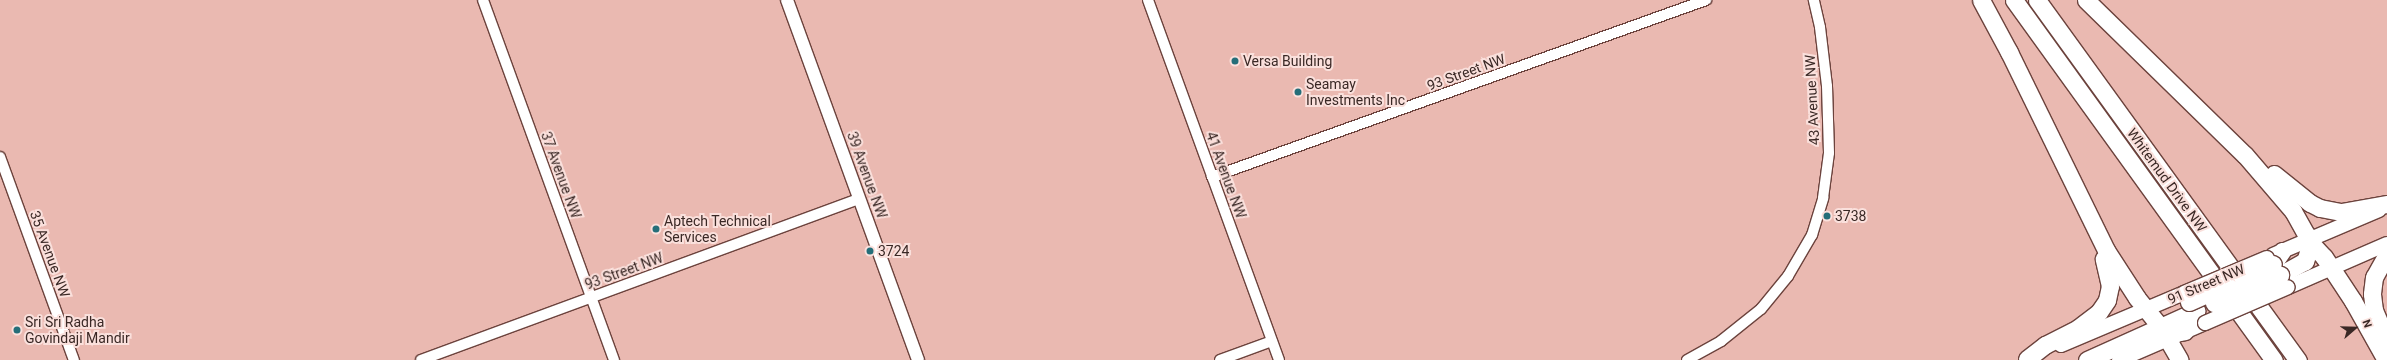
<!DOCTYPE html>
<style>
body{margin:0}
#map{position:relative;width:2387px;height:360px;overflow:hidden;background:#eab9b1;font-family:Roboto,sans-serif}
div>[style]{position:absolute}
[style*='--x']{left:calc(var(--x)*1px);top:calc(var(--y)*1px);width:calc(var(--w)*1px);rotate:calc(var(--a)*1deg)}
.roads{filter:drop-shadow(1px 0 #6c433d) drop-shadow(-1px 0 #6c433d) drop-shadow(0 1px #6c433d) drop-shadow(0 -1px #6c433d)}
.minor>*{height:10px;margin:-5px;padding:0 5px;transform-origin:5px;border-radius:5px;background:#fff}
.tertiary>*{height:12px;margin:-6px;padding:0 6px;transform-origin:6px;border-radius:6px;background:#fff}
.secondary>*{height:14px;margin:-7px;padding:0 7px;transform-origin:7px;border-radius:7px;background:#fff}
.motorway>*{height:17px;margin:-8.5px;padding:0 8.5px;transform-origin:8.5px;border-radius:8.5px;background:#fff}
.bridges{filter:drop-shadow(1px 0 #6c433d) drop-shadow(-1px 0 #6c433d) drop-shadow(0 1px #6c433d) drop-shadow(0 -1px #6c433d)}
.secondary-bridge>*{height:14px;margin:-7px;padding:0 7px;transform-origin:7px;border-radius:7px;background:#fff}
.motorway-bridge>*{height:17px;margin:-8.5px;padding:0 8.5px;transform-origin:8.5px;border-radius:8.5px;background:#fff}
.dots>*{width:11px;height:11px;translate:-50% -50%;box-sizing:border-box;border:2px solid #fae0dc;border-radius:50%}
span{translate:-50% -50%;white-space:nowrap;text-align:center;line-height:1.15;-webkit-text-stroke:4px #fae0dc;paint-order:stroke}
.poi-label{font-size:14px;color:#3a2825}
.left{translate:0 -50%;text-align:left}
.street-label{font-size:14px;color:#3a2825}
.north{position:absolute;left:2335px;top:308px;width:40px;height:40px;-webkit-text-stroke:3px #fae0dc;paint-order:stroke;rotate:70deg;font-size:11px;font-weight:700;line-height:16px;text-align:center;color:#3a2825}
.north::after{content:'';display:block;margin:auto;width:14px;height:18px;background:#3a2825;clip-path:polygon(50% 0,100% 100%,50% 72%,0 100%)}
</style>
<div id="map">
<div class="roads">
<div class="minor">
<i style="--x:483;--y:0;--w:383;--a:70"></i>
<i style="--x:1148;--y:0;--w:383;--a:70"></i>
<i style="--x:0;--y:157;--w:216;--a:70"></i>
<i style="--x:1212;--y:177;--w:525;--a:-19.71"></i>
<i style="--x:421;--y:360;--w:467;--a:-20.2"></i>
<i style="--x:1220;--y:360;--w:55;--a:-20.1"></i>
<i style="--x:1687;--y:360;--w:39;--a:-29"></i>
<i style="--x:1721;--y:341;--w:51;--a:-38.7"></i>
<i style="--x:1761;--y:309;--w:43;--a:-50.7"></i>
<i style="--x:1788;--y:276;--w:48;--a:-59.7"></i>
<i style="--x:1812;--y:235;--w:39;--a:-73"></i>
<i style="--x:1823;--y:198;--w:45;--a:-82.4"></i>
<i style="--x:1829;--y:153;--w:67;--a:-91.7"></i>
<i style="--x:1827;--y:86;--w:59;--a:-96.8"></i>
<i style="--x:1820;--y:27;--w:28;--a:-103"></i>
</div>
<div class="tertiary">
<i style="--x:787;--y:0;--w:383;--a:70"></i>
</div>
<div class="secondary">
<i style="--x:2273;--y:255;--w:115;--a:-23"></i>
<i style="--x:2288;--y:287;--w:108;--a:-23.5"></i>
<i style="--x:2061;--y:345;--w:134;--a:-22.9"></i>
<i style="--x:2119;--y:360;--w:94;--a:-23.3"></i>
</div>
<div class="motorway">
<i style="--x:1981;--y:0;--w:59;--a:61.7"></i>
<i style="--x:2009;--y:52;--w:220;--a:63.9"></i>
<i style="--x:2106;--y:250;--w:57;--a:57.1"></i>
<i style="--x:2137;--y:298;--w:36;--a:51"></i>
<i style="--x:2160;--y:326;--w:39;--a:60"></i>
<i style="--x:2014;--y:0;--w:444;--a:54.2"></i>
<i style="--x:2037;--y:0;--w:445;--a:54.1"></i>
<i style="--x:2086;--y:0;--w:222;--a:44.3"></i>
<i style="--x:2245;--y:155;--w:74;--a:49.4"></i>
<i style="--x:2293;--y:211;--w:26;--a:61"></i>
<i style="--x:2306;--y:234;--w:15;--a:79"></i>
<i style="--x:2309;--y:249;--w:13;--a:108"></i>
<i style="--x:2305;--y:261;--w:29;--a:151"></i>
<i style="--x:2274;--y:174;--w:46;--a:38.9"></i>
<i style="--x:2310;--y:203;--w:11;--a:27"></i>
<i style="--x:2320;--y:208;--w:21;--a:11"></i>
<i style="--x:2341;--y:212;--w:47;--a:-9.9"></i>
<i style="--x:2308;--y:240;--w:23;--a:47"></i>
<i style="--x:2324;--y:257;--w:53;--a:56.6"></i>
<i style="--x:2353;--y:301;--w:68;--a:60.8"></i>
<i style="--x:2387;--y:254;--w:26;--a:119"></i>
<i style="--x:2374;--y:277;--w:17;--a:97"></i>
<i style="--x:2372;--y:294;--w:16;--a:83"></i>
<i style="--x:2374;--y:310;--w:34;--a:67"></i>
<i style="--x:2273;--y:264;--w:16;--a:-55"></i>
<i style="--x:2160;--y:326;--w:17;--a:25"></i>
<i style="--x:2175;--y:333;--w:10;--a:-11"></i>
<i style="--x:2027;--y:359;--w:23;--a:-38"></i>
<i style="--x:2045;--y:345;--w:37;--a:-27"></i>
<i style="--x:2078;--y:328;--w:26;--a:-37"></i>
<i style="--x:2099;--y:312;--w:14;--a:-56"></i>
<i style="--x:2107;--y:300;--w:14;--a:-78"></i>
<i style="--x:2110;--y:286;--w:28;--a:-103"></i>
<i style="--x:2087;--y:360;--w:120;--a:-24.2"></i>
</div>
</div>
<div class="bridges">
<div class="secondary-bridge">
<i style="--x:2184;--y:293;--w:90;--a:-22.9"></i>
<i style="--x:2205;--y:323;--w:90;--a:-23.4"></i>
</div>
<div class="motorway-bridge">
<i style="--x:2189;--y:302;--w:92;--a:-24.3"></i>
<i style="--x:2214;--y:303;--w:72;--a:-23"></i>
</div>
</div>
<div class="dots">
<i style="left:1235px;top:61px;background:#256e79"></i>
<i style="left:1298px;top:92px;background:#256e79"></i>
<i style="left:1827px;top:216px;background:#256e79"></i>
<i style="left:656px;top:229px;background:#256e79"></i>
<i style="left:870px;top:251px;background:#256e79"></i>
<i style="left:17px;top:330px;background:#256e79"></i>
</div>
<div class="poi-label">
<span class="left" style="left:1243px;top:61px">Versa Building</span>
<span class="left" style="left:1306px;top:92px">Seamay<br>Investments Inc</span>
<span class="left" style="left:1835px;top:216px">3738</span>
<span class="left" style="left:664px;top:229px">Aptech Technical<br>Services</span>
<span class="left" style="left:878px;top:251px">3724</span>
<span class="left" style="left:25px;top:330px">Sri Sri Radha<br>Govindaji Mandir</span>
</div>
<div class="street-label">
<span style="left:1466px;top:72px;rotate:-20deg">93 Street NW</span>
<span style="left:1812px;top:100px;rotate:-93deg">43 Avenue NW</span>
<span style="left:561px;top:175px;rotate:70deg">37 Avenue NW</span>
<span style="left:867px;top:175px;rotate:70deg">39 Avenue NW</span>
<span style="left:1226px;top:175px;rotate:70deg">41 Avenue NW</span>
<span style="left:2167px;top:180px;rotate:54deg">Whitemud Drive NW</span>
<span style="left:50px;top:254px;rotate:70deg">35 Avenue NW</span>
<span style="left:624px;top:271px;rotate:-20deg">93 Street NW</span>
<span style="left:2206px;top:284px;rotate:-23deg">91 Street NW</span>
</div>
<div class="north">N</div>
</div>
